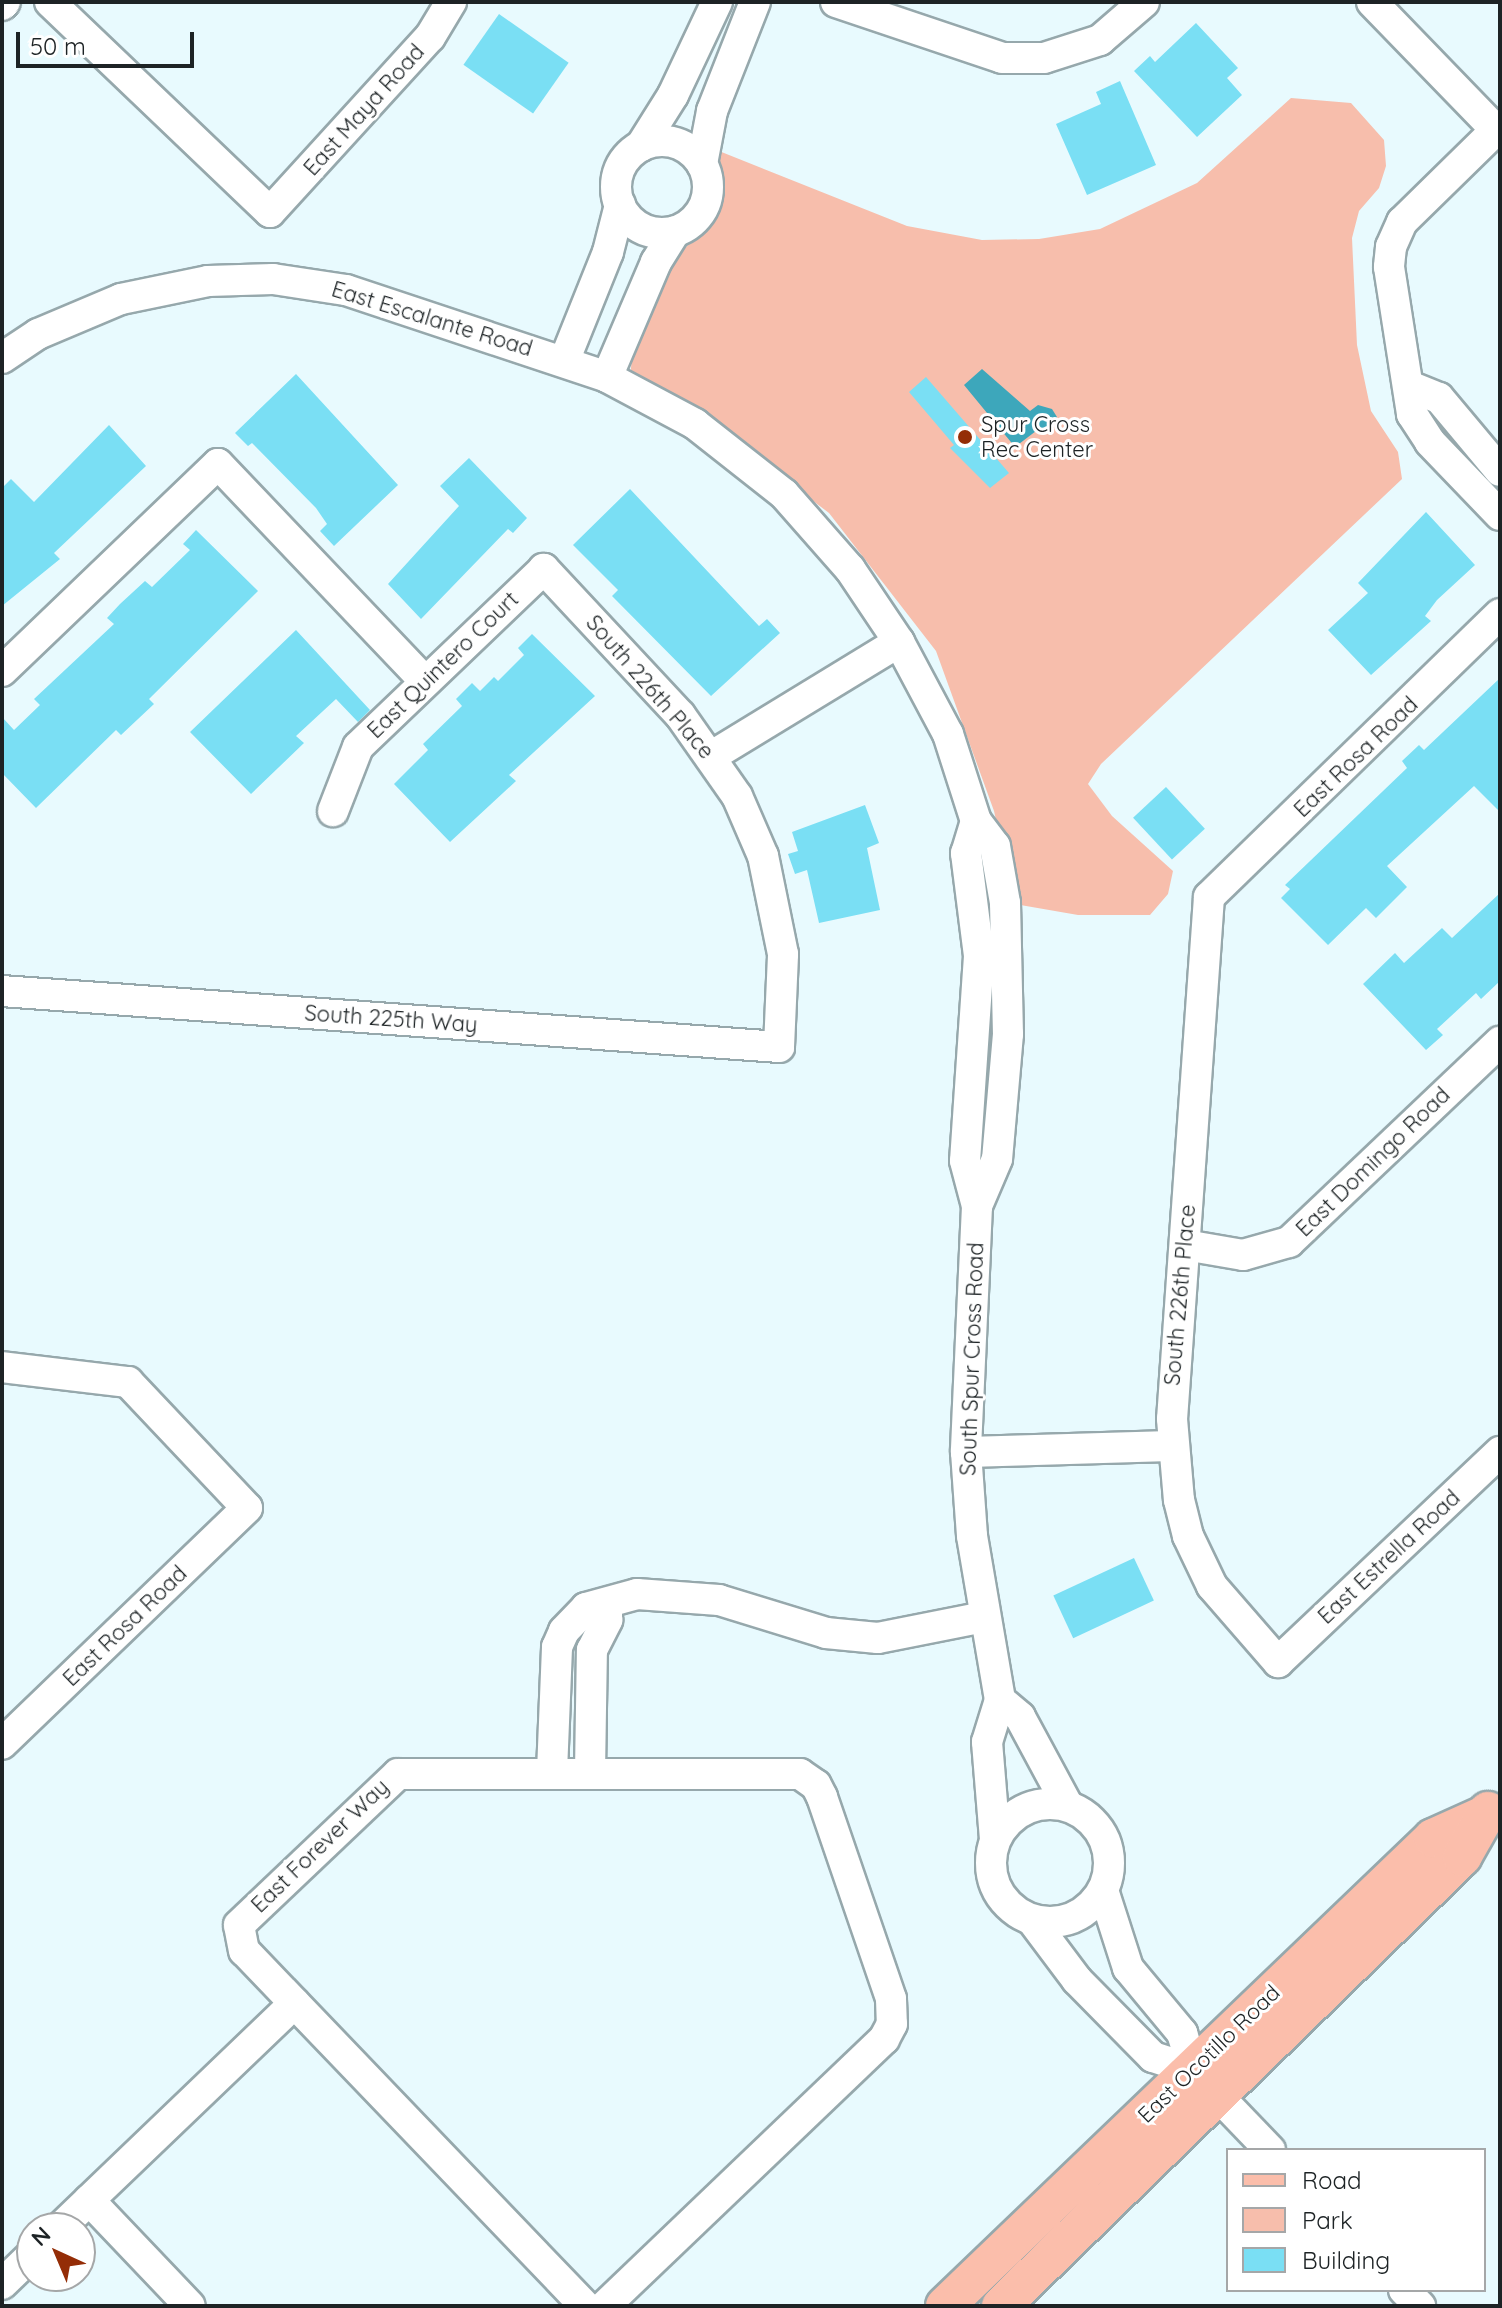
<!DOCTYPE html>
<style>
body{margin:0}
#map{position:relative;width:1502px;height:2308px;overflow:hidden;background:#e8fafe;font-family:Quicksand,sans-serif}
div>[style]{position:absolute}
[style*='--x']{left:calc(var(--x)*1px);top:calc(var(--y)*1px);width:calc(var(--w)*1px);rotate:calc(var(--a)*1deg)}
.green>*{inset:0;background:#f7beac}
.water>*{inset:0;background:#3da7bb}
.building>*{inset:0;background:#7adff4;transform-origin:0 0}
.roads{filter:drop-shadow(2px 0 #96a8ac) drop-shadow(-2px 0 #96a8ac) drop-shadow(0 2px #96a8ac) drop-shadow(0 -2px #96a8ac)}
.minor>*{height:30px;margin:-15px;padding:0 15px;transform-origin:15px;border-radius:15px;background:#fff}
.minor>.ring{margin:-15px;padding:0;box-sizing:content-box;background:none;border:30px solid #fff;border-radius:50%}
.major>*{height:38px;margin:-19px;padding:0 19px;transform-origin:19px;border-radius:19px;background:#fbbeab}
.dots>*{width:22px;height:22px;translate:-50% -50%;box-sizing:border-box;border:4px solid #fff;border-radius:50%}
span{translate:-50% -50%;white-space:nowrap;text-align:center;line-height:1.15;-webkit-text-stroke:6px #fff;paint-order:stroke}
.street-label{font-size:22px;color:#1d2325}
.poi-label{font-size:22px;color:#1d2325}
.left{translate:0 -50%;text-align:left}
.frame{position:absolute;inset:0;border:4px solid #1d2325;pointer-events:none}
.legend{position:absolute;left:1226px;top:2148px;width:260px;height:144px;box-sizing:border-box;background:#fff;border:2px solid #a5a7a8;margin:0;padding:10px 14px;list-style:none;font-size:24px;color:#1d2325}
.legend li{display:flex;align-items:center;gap:16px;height:40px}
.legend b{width:40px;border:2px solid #a5a7a8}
.north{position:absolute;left:16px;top:2212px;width:80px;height:80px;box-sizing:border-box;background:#fff;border:2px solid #a5a7a8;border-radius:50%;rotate:316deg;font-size:22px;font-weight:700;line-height:32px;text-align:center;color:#1d2325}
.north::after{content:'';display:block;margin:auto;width:28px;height:36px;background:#942d07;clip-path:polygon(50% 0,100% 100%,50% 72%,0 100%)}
.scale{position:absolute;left:16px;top:32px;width:178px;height:36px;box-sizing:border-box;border:4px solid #1d2325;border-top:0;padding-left:10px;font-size:24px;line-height:28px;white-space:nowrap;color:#1d2325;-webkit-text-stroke:6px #fff;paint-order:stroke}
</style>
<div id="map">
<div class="green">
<i style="clip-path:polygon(1291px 98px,1351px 103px,1384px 140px,1386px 166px,1379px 188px,1359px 211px,1352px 238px,1357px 345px,1371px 411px,1398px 452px,1402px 479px,1101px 764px,1088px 784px,1112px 816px,1173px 871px,1168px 894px,1150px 915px,1078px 915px,1015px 904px,994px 811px,936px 651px,829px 513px,722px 432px,630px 377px,634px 339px,653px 286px,698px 233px,712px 198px,714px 149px,907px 226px,982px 240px,1039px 239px,1100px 229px,1197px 183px)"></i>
</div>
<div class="water">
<i style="clip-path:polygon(982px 369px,1030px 411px,1038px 405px,1052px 409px,1057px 417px,1052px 429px,1036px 431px,1015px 447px,964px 385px)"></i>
</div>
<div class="building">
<i style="left:499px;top:14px;width:85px;height:62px;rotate:35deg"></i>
<i style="clip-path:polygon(1196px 23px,1238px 68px,1227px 78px,1242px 95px,1197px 137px,1134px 71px,1150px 56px,1155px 62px)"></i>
<i style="clip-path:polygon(1120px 81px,1156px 165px,1087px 195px,1056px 124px,1101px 104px,1096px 92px)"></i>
<i style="clip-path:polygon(296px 374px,398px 485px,334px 546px,320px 531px,327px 524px,316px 508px,252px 443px,248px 446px,235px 433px)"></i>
<i style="clip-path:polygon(926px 377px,1009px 473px,990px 488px,950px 448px,954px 445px,909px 392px)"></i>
<i style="clip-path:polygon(109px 425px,146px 466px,54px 553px,60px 559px,2px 606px,2px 488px,11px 479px,34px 502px)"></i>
<i style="clip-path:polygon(469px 458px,527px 518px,513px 533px,508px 529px,421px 619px,388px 584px,459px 506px,440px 486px)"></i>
<i style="clip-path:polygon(630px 489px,759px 626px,767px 619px,780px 633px,711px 696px,612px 596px,618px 590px,573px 545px)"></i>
<i style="clip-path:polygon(1426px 512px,1475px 565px,1437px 600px,1425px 616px,1431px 621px,1371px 675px,1328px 630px,1368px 593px,1358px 583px)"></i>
<i style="clip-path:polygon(196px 530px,258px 591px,149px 699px,154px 704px,121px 735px,116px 730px,36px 808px,2px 773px,2px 717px,14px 730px,40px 705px,34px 699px,114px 624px,107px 618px,120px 604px,145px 581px,152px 587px,190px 550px,183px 544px)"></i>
<i style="clip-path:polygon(296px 630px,370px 710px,358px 722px,336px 699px,296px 736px,304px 743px,251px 794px,190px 732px)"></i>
<i style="clip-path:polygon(532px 634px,595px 696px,509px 775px,516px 781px,450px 842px,394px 784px,428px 750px,423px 744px,462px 706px,456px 699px,472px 683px,480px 691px,494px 677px,498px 681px,524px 655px,518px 648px)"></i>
<i style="clip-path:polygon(1500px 678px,1500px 812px,1474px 786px,1387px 866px,1407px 887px,1376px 918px,1366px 908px,1328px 945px,1281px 898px,1290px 889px,1285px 885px,1407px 768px,1402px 761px,1419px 745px,1424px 750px)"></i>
<i style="left:1166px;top:787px;width:57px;height:45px;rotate:47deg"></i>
<i style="clip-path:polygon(865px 805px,879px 843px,867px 848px,880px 910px,819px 923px,807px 870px,795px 874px,788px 854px,798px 851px,792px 832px)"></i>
<i style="clip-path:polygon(1500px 893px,1500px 981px,1481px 999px,1476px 993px,1437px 1029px,1443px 1035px,1426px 1050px,1363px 984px,1395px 953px,1404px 963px,1442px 928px,1452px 938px)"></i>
<i style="left:1134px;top:1558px;width:47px;height:89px;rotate:65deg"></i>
</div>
<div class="roads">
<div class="minor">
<i style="--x:50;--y:2;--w:304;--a:43.7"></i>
<i style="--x:270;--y:212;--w:237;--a:-47.6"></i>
<i style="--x:430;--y:37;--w:41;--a:-59"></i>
<i style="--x:836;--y:2;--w:175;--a:18.6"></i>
<i style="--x:1002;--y:58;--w:42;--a:0"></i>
<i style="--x:1044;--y:58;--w:59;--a:-17.8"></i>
<i style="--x:1100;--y:40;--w:58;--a:-40.8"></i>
<i style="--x:1372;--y:2;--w:178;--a:45.9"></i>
<i style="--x:2;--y:5;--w:4;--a:-45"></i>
<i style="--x:1500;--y:126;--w:137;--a:135.6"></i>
<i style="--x:1402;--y:222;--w:27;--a:114"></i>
<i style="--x:1391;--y:247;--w:20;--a:96"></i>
<i style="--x:1389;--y:267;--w:149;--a:81.1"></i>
<i style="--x:1412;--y:414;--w:33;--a:57"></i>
<i style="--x:1430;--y:442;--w:101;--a:46.2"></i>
<i class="ring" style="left:616px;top:141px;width:62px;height:62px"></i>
<i style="--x:641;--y:146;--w:60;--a:-57.9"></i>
<i style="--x:673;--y:95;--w:103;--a:-64.7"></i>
<i style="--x:702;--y:164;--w:54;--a:-79.3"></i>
<i style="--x:712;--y:111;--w:117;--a:-68.5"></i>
<i style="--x:2;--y:358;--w:43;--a:-33.7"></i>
<i style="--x:38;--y:334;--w:90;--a:-22.9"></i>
<i style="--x:121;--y:299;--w:89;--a:-11.7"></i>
<i style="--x:208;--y:281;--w:65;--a:-1.8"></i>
<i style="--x:273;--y:279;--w:74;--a:8.6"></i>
<i style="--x:346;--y:290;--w:275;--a:18.4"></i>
<i style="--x:607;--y:377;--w:100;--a:28.1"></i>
<i style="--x:695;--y:424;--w:113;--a:38.2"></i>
<i style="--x:784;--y:494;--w:100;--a:48.7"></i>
<i style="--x:850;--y:569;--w:88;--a:56.1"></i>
<i style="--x:899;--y:642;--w:104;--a:62"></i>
<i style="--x:948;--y:734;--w:91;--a:72.2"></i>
<i style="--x:976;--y:821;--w:31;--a:53"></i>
<i style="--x:995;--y:846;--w:58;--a:80"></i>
<i style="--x:1005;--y:903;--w:131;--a:88.7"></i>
<i style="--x:1008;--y:1034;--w:125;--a:95"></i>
<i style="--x:997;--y:1159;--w:51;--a:113.1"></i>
<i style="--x:565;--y:359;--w:115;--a:-68.1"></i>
<i style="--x:608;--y:252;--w:49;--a:-75.7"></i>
<i style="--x:607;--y:377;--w:125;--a:-66.9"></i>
<i style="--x:656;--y:262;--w:36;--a:-58"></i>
<i style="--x:1409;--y:386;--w:32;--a:22"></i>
<i style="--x:1439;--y:398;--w:95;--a:50.1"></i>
<i style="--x:1500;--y:614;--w:406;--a:135.8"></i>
<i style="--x:1209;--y:897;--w:523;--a:94.05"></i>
<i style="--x:1172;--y:1419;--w:81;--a:85.1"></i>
<i style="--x:1179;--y:1500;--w:37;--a:76"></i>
<i style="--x:1188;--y:1536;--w:55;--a:64.4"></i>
<i style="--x:1212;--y:1586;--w:101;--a:49"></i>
<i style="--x:1278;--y:1662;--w:306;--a:-43.4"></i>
<i style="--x:2;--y:671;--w:299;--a:-43.8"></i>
<i style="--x:218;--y:464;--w:300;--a:46.4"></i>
<i style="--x:712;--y:756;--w:219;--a:-31.4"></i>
<i style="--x:976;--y:821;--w:34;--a:107"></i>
<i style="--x:966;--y:853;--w:104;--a:82.8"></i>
<i style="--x:979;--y:956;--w:205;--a:93.9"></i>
<i style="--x:965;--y:1161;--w:47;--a:75.1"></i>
<i style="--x:977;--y:1206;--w:246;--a:92.6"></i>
<i style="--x:966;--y:1452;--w:84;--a:85.9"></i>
<i style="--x:972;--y:1536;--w:166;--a:80.3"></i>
<i style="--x:1000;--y:1700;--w:44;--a:107.2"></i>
<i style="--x:987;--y:1742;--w:98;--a:85.3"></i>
<i style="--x:2;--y:991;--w:779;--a:4.12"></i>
<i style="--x:779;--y:1047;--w:93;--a:-87.5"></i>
<i style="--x:783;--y:954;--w:100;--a:-101.5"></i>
<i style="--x:763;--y:856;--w:65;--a:-113.4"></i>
<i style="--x:737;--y:796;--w:99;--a:-125.1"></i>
<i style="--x:680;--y:715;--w:200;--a:-133"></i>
<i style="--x:544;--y:569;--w:257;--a:136.3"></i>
<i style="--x:358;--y:747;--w:69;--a:111.3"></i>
<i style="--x:1185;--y:1245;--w:59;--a:9.8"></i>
<i style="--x:1243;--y:1255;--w:48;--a:-15.8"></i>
<i style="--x:1289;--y:1242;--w:291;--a:-43.5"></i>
<i style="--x:2;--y:1367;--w:127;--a:6.8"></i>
<i style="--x:128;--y:1382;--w:173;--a:46.6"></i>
<i style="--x:247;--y:1508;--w:340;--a:136.1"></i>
<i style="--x:966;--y:1452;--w:206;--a:-1.7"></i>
<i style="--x:1000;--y:1700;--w:26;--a:40"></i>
<i style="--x:1020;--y:1717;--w:101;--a:61.7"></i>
<i style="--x:552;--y:1772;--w:125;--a:-87.7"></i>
<i style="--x:557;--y:1647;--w:17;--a:-66"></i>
<i style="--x:564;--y:1631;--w:32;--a:-46"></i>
<i style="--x:586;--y:1608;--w:53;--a:-15.4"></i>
<i style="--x:637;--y:1594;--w:82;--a:4.2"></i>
<i style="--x:719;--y:1600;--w:112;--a:17.1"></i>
<i style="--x:826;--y:1633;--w:52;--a:5.5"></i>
<i style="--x:878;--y:1638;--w:108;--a:-11.2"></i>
<i style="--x:590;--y:1772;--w:122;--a:-89.1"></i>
<i style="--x:592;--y:1650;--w:34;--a:-63"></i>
<i style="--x:607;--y:1620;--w:15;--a:-90"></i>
<i class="ring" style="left:991px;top:1804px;width:88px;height:88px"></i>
<i style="--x:1103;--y:1890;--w:82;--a:72.2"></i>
<i style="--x:1128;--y:1968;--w:85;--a:50.3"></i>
<i style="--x:1182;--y:2033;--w:39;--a:73"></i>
<i style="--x:1193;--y:2070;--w:111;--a:46.1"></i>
<i style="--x:1032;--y:1920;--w:75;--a:53.1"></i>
<i style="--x:1077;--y:1980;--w:108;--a:45.4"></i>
<i style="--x:1153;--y:2057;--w:42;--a:18"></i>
<i style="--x:89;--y:2200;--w:146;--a:46.4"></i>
<i style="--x:60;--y:2228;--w:325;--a:-43.8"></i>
<i style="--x:2;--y:2284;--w:42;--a:-44"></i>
<i style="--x:1404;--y:2290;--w:23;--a:45"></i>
<i style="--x:585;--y:2306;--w:492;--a:-133.8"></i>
<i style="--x:244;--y:1951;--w:26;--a:-101"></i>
<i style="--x:239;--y:1925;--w:219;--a:-43.5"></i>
<i style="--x:398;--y:1774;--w:402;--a:0"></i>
<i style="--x:800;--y:1774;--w:19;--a:35"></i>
<i style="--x:816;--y:1785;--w:13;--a:63"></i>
<i style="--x:822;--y:1797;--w:213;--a:71.1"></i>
<i style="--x:891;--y:1999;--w:25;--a:88"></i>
<i style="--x:892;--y:2024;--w:17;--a:118"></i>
<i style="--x:884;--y:2039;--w:386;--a:136.3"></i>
</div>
<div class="major">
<i style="--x:945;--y:2306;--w:676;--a:-43.8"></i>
<i style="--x:1433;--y:1838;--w:54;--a:-24.2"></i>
<i style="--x:1001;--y:2306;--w:644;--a:-44.24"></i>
<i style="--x:1462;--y:1857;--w:53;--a:-60.5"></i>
</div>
</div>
<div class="dots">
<i style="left:965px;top:437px;background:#942d07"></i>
</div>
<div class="street-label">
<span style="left:364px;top:110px;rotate:-48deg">East Maya Road</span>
<span style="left:432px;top:319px;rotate:17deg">East Escalante Road</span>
<span style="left:443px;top:665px;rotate:-44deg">East Quintero Court</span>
<span style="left:650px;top:687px;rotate:49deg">South 226th Place</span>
<span style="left:1356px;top:757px;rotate:-44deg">East Rosa Road</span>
<span style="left:391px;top:1019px;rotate:4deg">South 225th Way</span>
<span style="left:1373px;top:1162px;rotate:-44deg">East Domingo Road</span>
<span style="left:1180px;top:1295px;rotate:-85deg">South 226th Place</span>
<span style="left:972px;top:1359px;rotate:-88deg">South Spur Cross Road</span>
<span style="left:1389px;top:1557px;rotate:-43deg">East Estrella Road</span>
<span style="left:125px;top:1626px;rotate:-44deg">East Rosa Road</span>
<span style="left:320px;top:1846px;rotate:-44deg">East Forever Way</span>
<span style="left:1209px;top:2054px;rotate:-44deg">East Ocotillo Road</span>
</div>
<div class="poi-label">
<span class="left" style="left:981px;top:437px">Spur Cross<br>Rec Center</span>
</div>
<div class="frame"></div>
<ul class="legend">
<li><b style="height:10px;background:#fbbeab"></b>Road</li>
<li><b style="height:22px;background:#f7beac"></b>Park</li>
<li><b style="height:22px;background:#7adff4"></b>Building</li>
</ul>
<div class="north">N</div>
<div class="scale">50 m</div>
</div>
